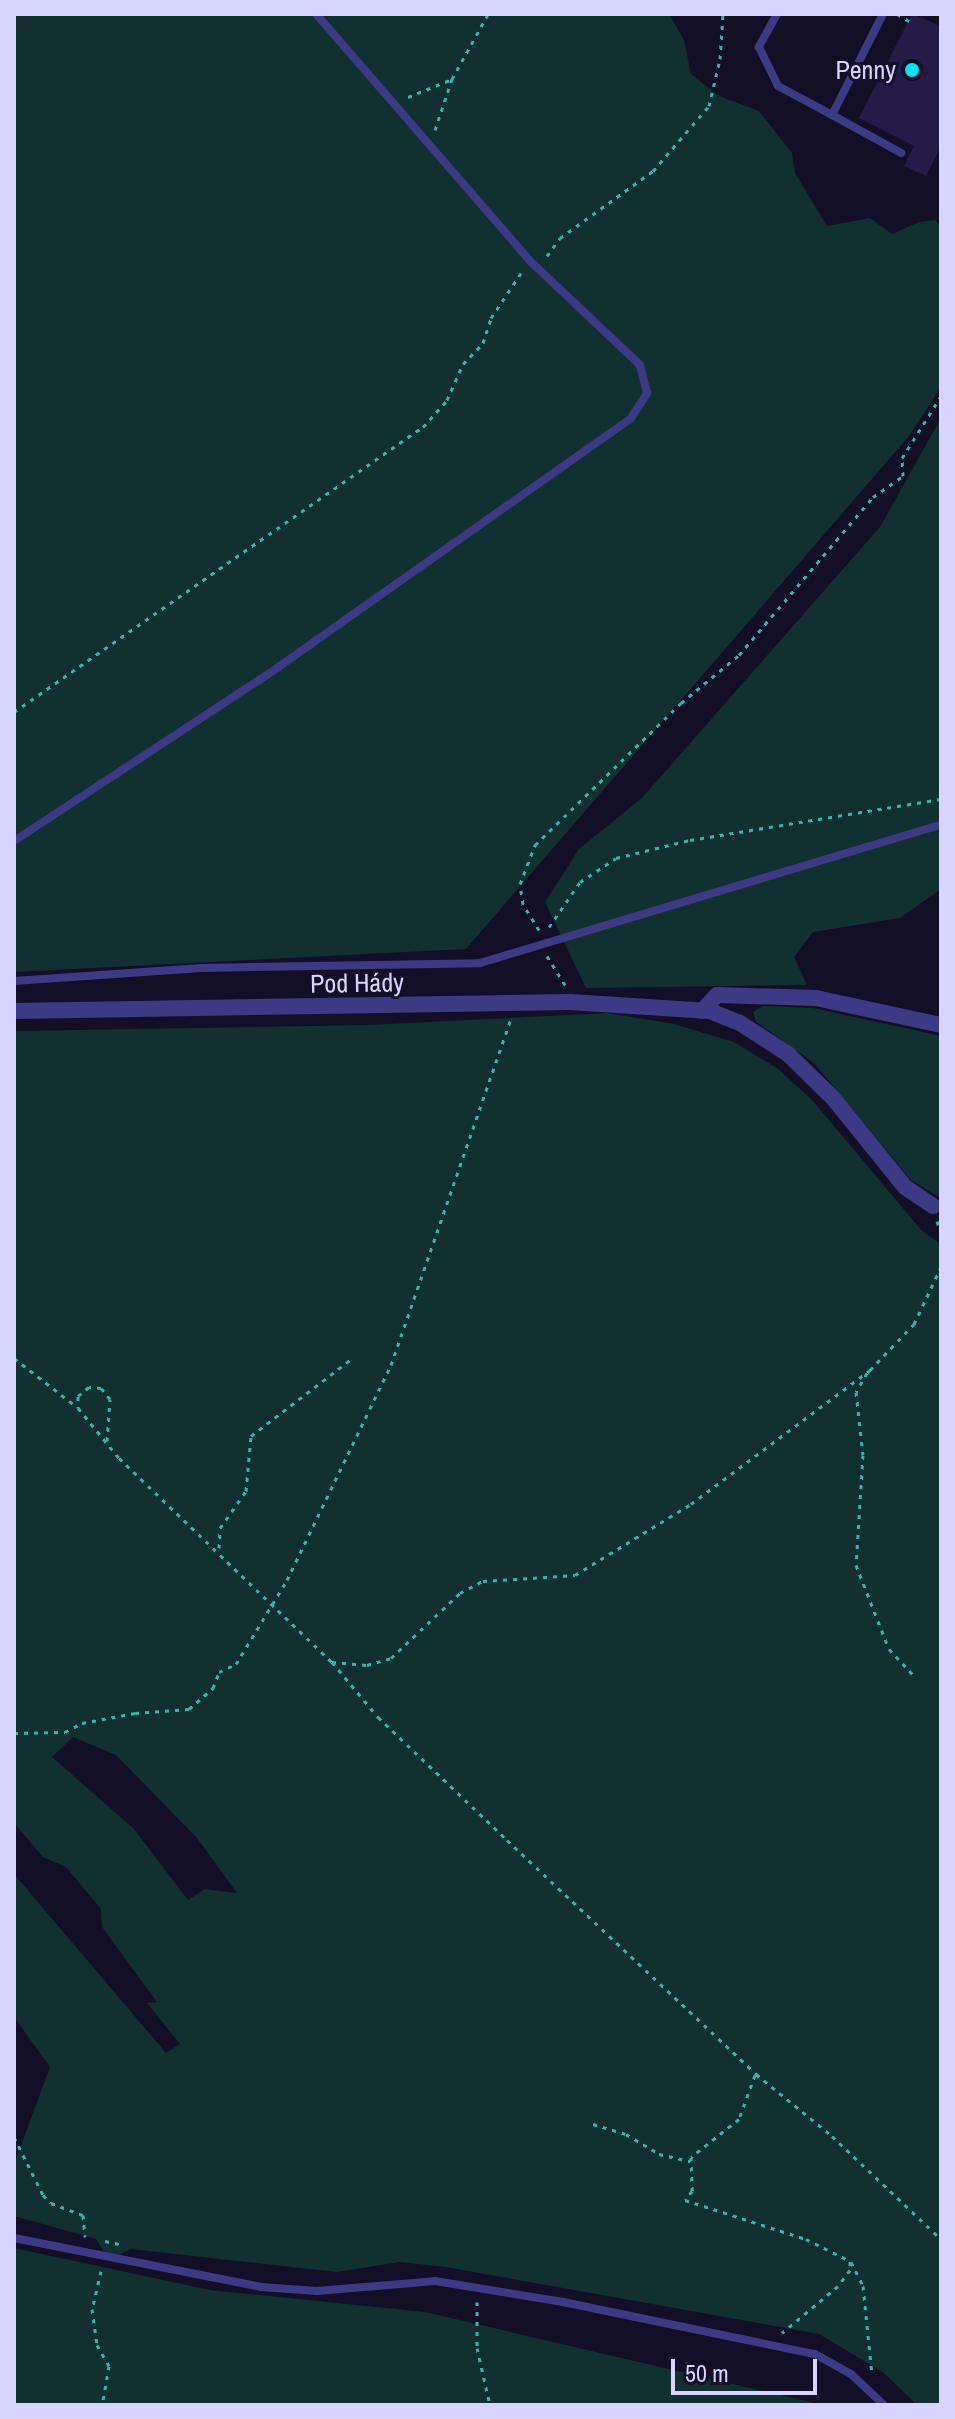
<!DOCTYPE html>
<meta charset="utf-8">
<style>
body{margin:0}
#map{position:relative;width:955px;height:2419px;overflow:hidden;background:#130f26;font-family:"Archivo Narrow",sans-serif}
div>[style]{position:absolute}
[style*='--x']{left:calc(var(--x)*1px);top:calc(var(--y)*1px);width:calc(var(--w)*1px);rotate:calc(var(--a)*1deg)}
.green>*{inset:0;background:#12302f}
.building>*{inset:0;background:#241b47}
.path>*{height:3px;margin-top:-1.5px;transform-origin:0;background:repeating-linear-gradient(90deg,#2fb8b0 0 4px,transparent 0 10px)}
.service>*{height:8px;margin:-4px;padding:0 4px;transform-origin:4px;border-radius:4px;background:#3d3a85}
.minor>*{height:16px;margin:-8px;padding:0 8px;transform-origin:8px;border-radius:8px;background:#3d3a85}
.dots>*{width:22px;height:22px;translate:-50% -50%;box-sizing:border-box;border:4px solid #130f26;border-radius:50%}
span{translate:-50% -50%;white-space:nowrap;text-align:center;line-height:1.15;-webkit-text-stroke:6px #130f26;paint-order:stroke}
.poi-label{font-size:26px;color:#d9d4ff}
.right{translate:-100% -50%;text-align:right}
.street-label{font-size:26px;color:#d9d4ff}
.frame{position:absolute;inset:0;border:16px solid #d9d4ff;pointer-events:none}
.scale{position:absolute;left:671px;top:2359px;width:146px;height:36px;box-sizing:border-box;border:4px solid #d9d4ff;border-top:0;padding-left:10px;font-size:24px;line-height:28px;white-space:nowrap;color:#d9d4ff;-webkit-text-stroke:6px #130f26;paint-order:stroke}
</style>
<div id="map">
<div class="green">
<i style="clip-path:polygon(14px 14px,669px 14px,684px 40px,691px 74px,719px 96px,759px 111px,792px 153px,795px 173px,827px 226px,870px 218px,892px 234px,919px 222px,935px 220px,941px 227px,941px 387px,909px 436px,466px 949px,14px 972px)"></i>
<i style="clip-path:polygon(941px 418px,941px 889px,900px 918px,813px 932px,794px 957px,807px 985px,586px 988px,545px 902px,579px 849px,642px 798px,880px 527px)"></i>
<i style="clip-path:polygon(764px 1006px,813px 1008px,941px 1036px,941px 1198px,911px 1180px,814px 1063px,756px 1022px,753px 1012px)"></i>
<i style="clip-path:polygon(evenodd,607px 1013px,674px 1024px,734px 1042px,777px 1068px,813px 1101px,922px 1231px,941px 1244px,941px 2405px,917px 2405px,884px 2373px,819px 2334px,446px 2267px,400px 2262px,337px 2272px,131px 2249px,118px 2255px,104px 2252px,96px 2239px,14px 2216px,14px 2164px,50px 2067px,14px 2017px,14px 1874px,166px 2053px,180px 2044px,147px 2003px,157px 2002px,102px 1927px,101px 1909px,66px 1867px,43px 1857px,14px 1823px,14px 1031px,369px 1025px,607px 1013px,73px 1737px,116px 1755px,197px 1838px,237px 1893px,205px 1889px,188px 1900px,134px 1829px,52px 1757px,73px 1737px)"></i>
<i style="clip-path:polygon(14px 2248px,210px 2290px,425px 2312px,823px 2405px,14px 2405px)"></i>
</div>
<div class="building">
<i style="clip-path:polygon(912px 14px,941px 26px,941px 146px,926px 176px,904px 166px,914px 146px,859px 118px)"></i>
</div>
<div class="path">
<i style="--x:897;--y:14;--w:14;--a:30"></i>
<i style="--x:408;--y:97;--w:48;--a:-22.2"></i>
<i style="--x:435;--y:130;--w:54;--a:-71.6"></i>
<i style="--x:452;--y:79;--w:74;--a:-61"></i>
<i style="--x:547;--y:256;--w:22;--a:-54"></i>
<i style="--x:560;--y:238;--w:115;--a:-35.8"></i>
<i style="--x:653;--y:171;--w:86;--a:-49.3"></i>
<i style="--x:709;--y:106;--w:48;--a:-76.8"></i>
<i style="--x:720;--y:59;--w:45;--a:-86.2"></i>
<i style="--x:14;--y:712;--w:499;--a:-34.9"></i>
<i style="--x:423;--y:427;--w:36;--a:-48"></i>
<i style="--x:447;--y:400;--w:39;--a:-66"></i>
<i style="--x:463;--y:364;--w:29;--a:-46"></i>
<i style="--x:483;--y:343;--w:26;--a:-72"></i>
<i style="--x:491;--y:318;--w:54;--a:-56.3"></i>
<i style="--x:549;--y:927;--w:55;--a:-55.4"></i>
<i style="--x:580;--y:882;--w:43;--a:-33.7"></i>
<i style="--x:616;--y:858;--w:76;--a:-13.7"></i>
<i style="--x:690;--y:840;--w:254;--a:-9.3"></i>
<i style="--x:539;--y:930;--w:31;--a:-122"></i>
<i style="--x:523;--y:904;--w:20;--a:-99"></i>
<i style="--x:520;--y:884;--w:42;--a:-69"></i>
<i style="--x:535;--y:845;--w:204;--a:-44.2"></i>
<i style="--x:681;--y:703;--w:75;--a:-39.6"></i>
<i style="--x:739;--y:655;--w:207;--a:-49.7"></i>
<i style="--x:873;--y:497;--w:37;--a:-35"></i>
<i style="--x:903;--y:476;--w:18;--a:-93"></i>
<i style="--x:902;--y:458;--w:73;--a:-57.8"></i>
<i style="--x:547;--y:956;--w:36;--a:58"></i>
<i style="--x:937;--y:1221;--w:13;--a:72"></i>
<i style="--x:14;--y:1358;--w:80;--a:37.9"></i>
<i style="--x:867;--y:1373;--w:22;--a:120"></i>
<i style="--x:856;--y:1392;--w:63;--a:83.7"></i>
<i style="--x:863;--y:1455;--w:110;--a:93.6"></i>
<i style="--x:856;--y:1565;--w:90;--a:68.6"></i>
<i style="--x:889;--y:1649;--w:35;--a:47"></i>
<i style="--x:107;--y:1441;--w:42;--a:-85.9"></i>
<i style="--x:110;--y:1399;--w:14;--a:-129"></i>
<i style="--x:101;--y:1388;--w:12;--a:-175"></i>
<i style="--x:89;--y:1387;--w:14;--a:141"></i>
<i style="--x:78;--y:1396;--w:12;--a:90"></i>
<i style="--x:78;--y:1408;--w:65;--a:50.6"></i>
<i style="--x:119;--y:1458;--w:295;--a:43.8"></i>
<i style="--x:332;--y:1662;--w:35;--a:5"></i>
<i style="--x:367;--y:1665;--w:25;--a:-16"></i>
<i style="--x:391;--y:1658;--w:95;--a:-43.3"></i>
<i style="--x:460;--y:1593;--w:26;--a:-28"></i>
<i style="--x:483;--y:1581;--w:92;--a:-3.7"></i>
<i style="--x:575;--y:1575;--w:136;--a:-31.5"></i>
<i style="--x:691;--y:1504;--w:224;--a:-36.8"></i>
<i style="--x:870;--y:1370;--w:64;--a:-46.3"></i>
<i style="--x:914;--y:1324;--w:63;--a:-64.7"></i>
<i style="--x:219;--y:1548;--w:20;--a:-87"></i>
<i style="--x:220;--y:1528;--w:45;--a:-54.9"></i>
<i style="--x:246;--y:1491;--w:55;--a:-84.8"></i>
<i style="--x:251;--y:1436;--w:125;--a:-37.5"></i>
<i style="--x:332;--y:1662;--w:72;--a:50.1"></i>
<i style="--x:378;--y:1717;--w:178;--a:43.6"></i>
<i style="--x:507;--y:1840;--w:342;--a:43.2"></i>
<i style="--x:756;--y:2074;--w:98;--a:39.2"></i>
<i style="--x:832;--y:2136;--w:150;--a:43.4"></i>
<i style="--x:14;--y:1733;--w:51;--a:-1.1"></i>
<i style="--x:65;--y:1732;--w:19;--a:-28"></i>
<i style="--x:82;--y:1723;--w:54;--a:-10.7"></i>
<i style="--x:135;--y:1713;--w:54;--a:-4.2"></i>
<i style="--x:189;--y:1709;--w:32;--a:-41"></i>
<i style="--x:213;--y:1688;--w:17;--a:-69"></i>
<i style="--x:219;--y:1672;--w:19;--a:-25"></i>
<i style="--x:236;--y:1664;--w:98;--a:-58.7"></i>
<i style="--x:287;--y:1580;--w:239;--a:-64.2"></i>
<i style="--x:391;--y:1365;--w:366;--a:-70.9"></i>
<i style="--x:755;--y:2075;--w:47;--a:110"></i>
<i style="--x:739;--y:2119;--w:61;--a:141.6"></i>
<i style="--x:691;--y:2157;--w:34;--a:88"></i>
<i style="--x:692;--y:2191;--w:11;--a:128"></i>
<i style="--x:685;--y:2200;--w:127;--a:17.9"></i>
<i style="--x:806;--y:2239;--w:49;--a:26.6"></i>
<i style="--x:850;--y:2261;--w:9;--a:90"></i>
<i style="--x:850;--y:2270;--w:20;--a:127"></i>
<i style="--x:838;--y:2286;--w:73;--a:140"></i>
<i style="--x:593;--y:2124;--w:34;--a:17"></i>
<i style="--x:626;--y:2134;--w:39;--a:31"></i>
<i style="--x:659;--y:2154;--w:32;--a:13"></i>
<i style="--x:14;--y:2137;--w:65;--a:63.4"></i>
<i style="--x:43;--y:2195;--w:11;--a:45"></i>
<i style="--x:51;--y:2203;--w:34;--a:21"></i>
<i style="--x:83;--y:2215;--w:22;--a:85"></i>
<i style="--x:105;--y:2241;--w:19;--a:12"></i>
<i style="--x:851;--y:2262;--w:27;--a:63"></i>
<i style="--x:863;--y:2286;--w:89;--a:84.2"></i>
<i style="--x:101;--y:2271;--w:39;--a:103"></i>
<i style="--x:92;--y:2309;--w:36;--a:82"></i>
<i style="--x:97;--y:2345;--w:24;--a:60"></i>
<i style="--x:109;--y:2366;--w:40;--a:100"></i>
<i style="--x:477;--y:2302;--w:46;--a:90"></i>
<i style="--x:477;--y:2348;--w:58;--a:77.2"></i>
</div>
<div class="service">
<i style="--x:777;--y:14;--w:38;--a:119"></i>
<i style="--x:759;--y:47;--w:43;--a:64"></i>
<i style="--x:778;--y:86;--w:61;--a:28.2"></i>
<i style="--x:832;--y:115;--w:113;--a:-63.2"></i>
<i style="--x:832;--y:115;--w:79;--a:28.8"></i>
<i style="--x:14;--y:841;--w:315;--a:-33.3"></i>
<i style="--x:277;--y:668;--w:433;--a:-35.2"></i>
<i style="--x:631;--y:418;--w:30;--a:-57"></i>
<i style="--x:647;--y:393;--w:29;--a:-104"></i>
<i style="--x:640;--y:365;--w:150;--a:-136.6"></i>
<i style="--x:531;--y:262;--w:328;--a:-130.9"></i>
<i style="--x:14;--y:981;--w:188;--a:-4"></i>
<i style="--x:202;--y:968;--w:278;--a:-1"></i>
<i style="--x:480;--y:963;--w:481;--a:-16.7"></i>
<i style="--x:14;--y:2238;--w:252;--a:11.2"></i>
<i style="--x:261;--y:2287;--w:56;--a:4.1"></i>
<i style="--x:317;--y:2291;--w:118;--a:-4.8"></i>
<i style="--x:435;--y:2281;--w:130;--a:9.3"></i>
<i style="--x:563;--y:2302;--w:257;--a:11.7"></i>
<i style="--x:815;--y:2354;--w:41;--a:29.1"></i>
<i style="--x:851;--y:2374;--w:45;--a:43.2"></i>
</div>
<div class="minor">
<i style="--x:14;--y:1011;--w:556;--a:-0.93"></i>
<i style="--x:570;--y:1002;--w:140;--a:3.7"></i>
<i style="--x:710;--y:1011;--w:32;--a:22"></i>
<i style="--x:740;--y:1023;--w:57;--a:32.9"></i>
<i style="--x:788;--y:1054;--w:63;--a:44.4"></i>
<i style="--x:833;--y:1098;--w:114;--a:51"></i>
<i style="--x:905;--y:1187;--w:34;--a:34"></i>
<i style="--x:702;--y:1011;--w:22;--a:-47"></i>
<i style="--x:717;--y:995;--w:99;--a:1.7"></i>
<i style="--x:816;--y:998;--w:128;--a:12.2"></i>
</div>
<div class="dots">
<i style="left:912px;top:70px;background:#00e5ff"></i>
</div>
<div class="poi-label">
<span class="right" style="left:896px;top:70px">Penny</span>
</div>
<div class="street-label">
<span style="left:357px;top:983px;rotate:-1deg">Pod Hády</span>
</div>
<div class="frame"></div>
<div class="scale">50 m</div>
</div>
